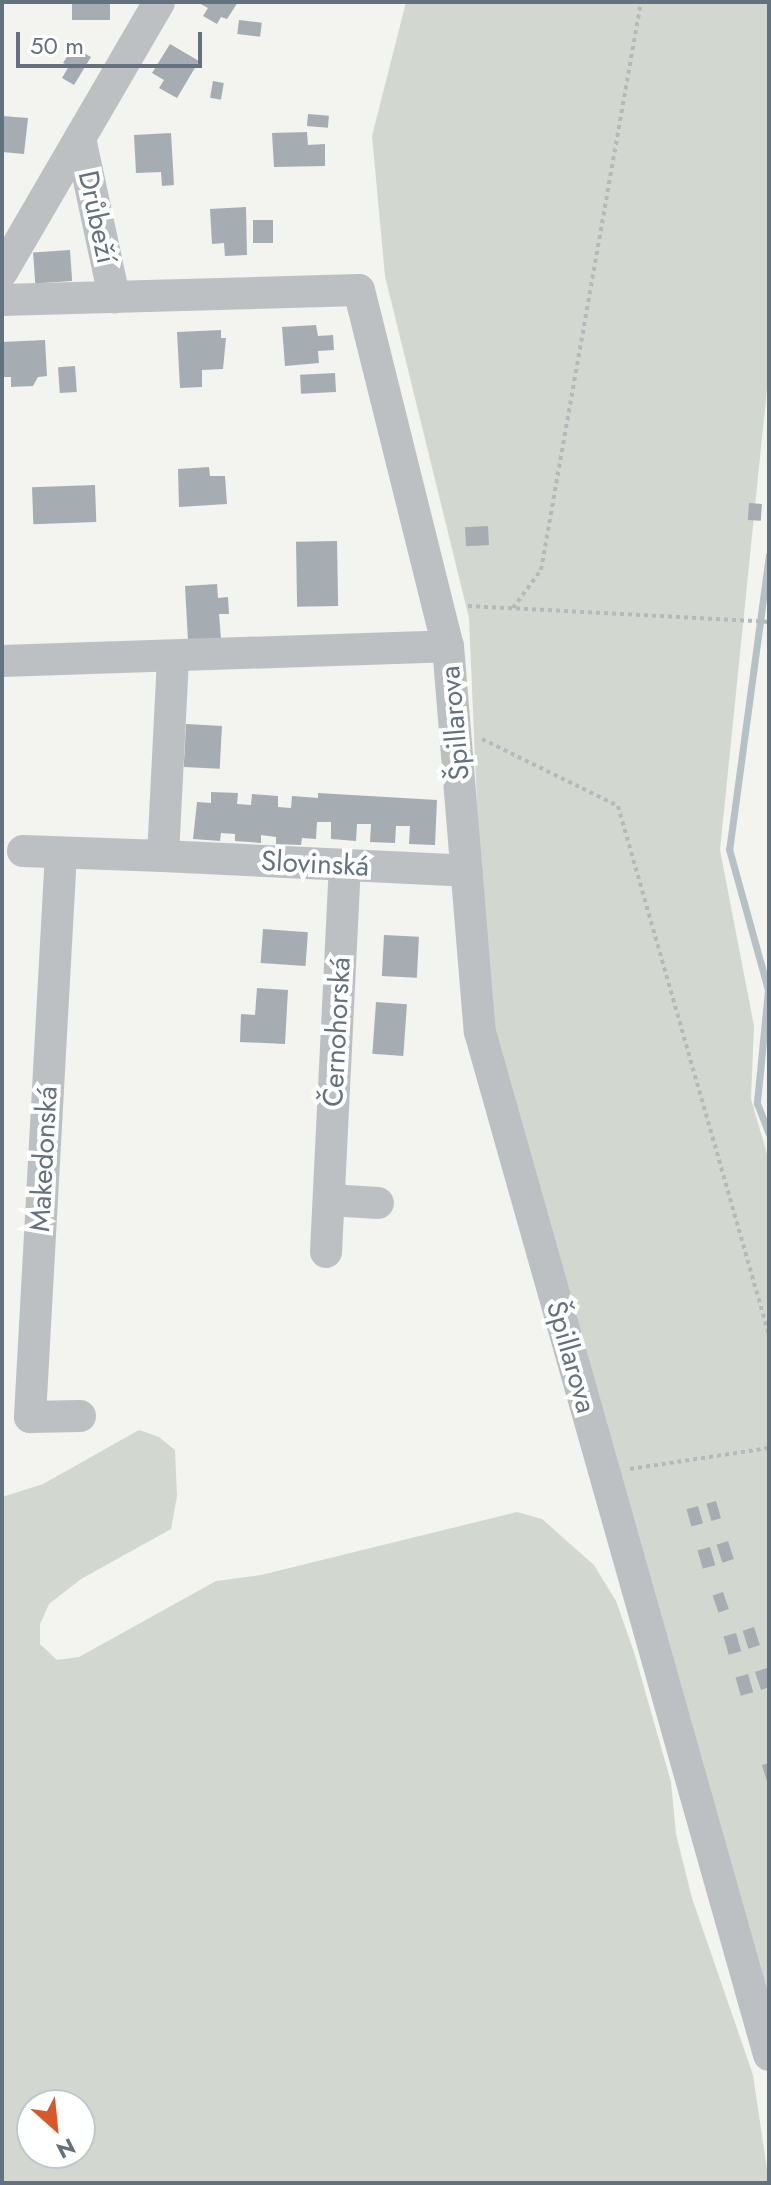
<!DOCTYPE html>
<meta charset="utf-8">
<style>
body{margin:0}
#map{position:relative;width:771px;height:2185px;overflow:hidden;background:#f3f3ef;font-family:Jost,sans-serif}
div>[style]{position:absolute}
[style*='--x']{left:calc(var(--x)*1px);top:calc(var(--y)*1px);width:calc(var(--w)*1px);rotate:calc(var(--a)*1deg)}
.green>*{inset:0;background:#d2d8cf}
.stream>*{height:7px;margin:-3.5px;padding:0 3.5px;transform-origin:3.5px;border-radius:3.5px;background:#b6c1c6}
.building>*{inset:0;background:#a6adb2;transform-origin:0 0}
.path>*{height:4px;margin-top:-2px;transform-origin:0;background:repeating-linear-gradient(90deg,#b6b9bb 0 4px,transparent 0 8px)}
.minor>*{height:32px;margin:-16px;padding:0 16px;transform-origin:16px;border-radius:16px;background:#bcc0c3}
span{translate:-50% -50%;white-space:nowrap;text-align:center;line-height:1.15;-webkit-text-stroke:8px #fff;paint-order:stroke}
.street-label{font-size:28px;color:#64727f}
.frame{position:absolute;inset:0;border:4px solid #64727f;pointer-events:none}
.north{position:absolute;left:16px;top:2089px;width:80px;height:80px;box-sizing:border-box;background:#fff;border:2px solid #c1c7cc;border-radius:50%;rotate:153deg;font-size:22px;font-weight:700;line-height:32px;text-align:center;color:#64727f}
.north::after{content:'';display:block;margin:auto;width:28px;height:36px;background:#d9582a;clip-path:polygon(50% 0,100% 100%,50% 72%,0 100%)}
.scale{position:absolute;left:16px;top:32px;width:186px;height:36px;box-sizing:border-box;border:4px solid #64727f;border-top:0;padding-left:10px;font-size:24px;line-height:28px;white-space:nowrap;color:#64727f;-webkit-text-stroke:6px #fff;paint-order:stroke}
</style>
<div id="map">
<div class="green">
<i style="clip-path:polygon(406px 2px,769px 2px,769px 369px,720px 850px,754px 1026px,751px 1099px,769px 1161px,769px 2009px,486px 1013px,469px 618px,385px 276px,372px 136px)"></i>
<i style="clip-path:polygon(evenodd,139px 1430px,159px 1437px,175px 1450px,177px 1496px,171px 1529px,81px 1579px,49px 1604px,40px 1624px,40px 1644px,57px 1660px,79px 1657px,216px 1581px,261px 1575px,517px 1512px,542px 1519px,594px 1565px,616px 1601px,634px 1652px,671px 1782px,676px 1834px,692px 1898px,753px 2075px,769px 2183px,2px 2183px,2px 1497px,43px 1484px,139px 1430px,32px 2105px,80px 2105px,80px 2153px,32px 2153px,32px 2105px)"></i>
</div>
<div class="stream">
<i style="--x:769;--y:555;--w:297;--a:97.7"></i>
<i style="--x:729;--y:849;--w:146;--a:74.5"></i>
<i style="--x:768;--y:990;--w:114;--a:95.6"></i>
<i style="--x:757;--y:1103;--w:33;--a:69"></i>
</div>
<div class="building">
<i style="left:72px;top:2px;width:38px;height:18px"></i>
<i style="clip-path:polygon(197px 2px,238px 2px,227px 19px,221px 17px,217px 24px,203px 16px,208px 8px)"></i>
<i style="left:239px;top:20px;width:23px;height:14px;rotate:7deg"></i>
<i style="clip-path:polygon(170px 44px,199px 61px,177px 98px,159px 88px,164px 80px,152px 73px)"></i>
<i style="clip-path:polygon(73px 47px,91px 57px,74px 85px,62px 78px,69px 66px,63px 63px)"></i>
<i style="left:213px;top:81px;width:11px;height:17px;rotate:10deg"></i>
<i style="left:308px;top:114px;width:21px;height:12px;rotate:5deg"></i>
<i style="clip-path:polygon(2px 116px,28px 118px,24px 154px,2px 152px)"></i>
<i style="clip-path:polygon(307px 132px,308px 145px,325px 144px,325px 166px,274px 167px,272px 133px)"></i>
<i style="clip-path:polygon(171px 133px,174px 185px,162px 186px,161px 172px,136px 173px,134px 135px)"></i>
<i style="clip-path:polygon(246px 207px,247px 255px,225px 256px,224px 243px,212px 244px,210px 209px)"></i>
<i style="left:253px;top:220px;width:20px;height:23px"></i>
<i style="left:70px;top:250px;width:31px;height:37px;rotate:86deg"></i>
<i style="clip-path:polygon(316px 325px,318px 336px,333px 335px,334px 350px,318px 351px,319px 363px,285px 366px,282px 327px)"></i>
<i style="clip-path:polygon(221px 330px,221px 338px,226px 338px,223px 369px,202px 370px,202px 387px,180px 388px,177px 332px)"></i>
<i style="clip-path:polygon(45px 340px,47px 376px,38px 377px,33px 386px,11px 387px,11px 377px,2px 377px,2px 342px)"></i>
<i style="left:75px;top:366px;width:26px;height:17px;rotate:86deg"></i>
<i style="left:335px;top:373px;width:19px;height:35px;rotate:87deg"></i>
<i style="clip-path:polygon(209px 467px,210px 476px,225px 476px,227px 504px,179px 507px,178px 469px)"></i>
<i style="left:95px;top:485px;width:37px;height:63px;rotate:88deg"></i>
<i style="left:749px;top:503px;width:13px;height:17px;rotate:4deg"></i>
<i style="left:488px;top:526px;width:19px;height:23px;rotate:87deg"></i>
<i style="left:337px;top:541px;width:65px;height:41px;rotate:89deg"></i>
<i style="clip-path:polygon(217px 584px,218px 598px,228px 597px,229px 614px,219px 614px,221px 639px,188px 641px,185px 586px)"></i>
<i style="left:186px;top:724px;width:36px;height:43px;rotate:3deg"></i>
<i style="clip-path:polygon(211px 792px,238px 793px,237px 804px,251px 805px,252px 794px,278px 796px,278px 807px,291px 808px,292px 796px,318px 798px,318px 793px,437px 800px,435px 845px,409px 844px,410px 826px,396px 826px,395px 843px,370px 842px,371px 824px,357px 824px,356px 841px,331px 839px,331px 822px,317px 822px,316px 839px,302px 838px,301px 845px,276px 844px,276px 837px,261px 835px,261px 843px,235px 841px,235px 834px,221px 833px,220px 841px,193px 839px,197px 802px,211px 803px)"></i>
<i style="left:263px;top:929px;width:45px;height:34px;rotate:4deg"></i>
<i style="left:384px;top:935px;width:35px;height:41px;rotate:3deg"></i>
<i style="clip-path:polygon(257px 988px,288px 990px,285px 1044px,240px 1042px,241px 1014px,255px 1015px)"></i>
<i style="left:376px;top:1002px;width:31px;height:52px;rotate:4deg"></i>
<i style="left:716px;top:1501px;width:18px;height:10px;rotate:74deg"></i>
<i style="left:698px;top:1506px;width:18px;height:12px;rotate:74deg"></i>
<i style="left:728px;top:1541px;width:19px;height:12px;rotate:72deg"></i>
<i style="left:710px;top:1547px;width:19px;height:13px;rotate:74deg"></i>
<i style="left:723px;top:1592px;width:18px;height:11px;rotate:71deg"></i>
<i style="left:754px;top:1627px;width:19px;height:12px;rotate:72deg"></i>
<i style="left:736px;top:1633px;width:19px;height:13px;rotate:74deg"></i>
<i style="clip-path:polygon(767px 1668px,769px 1687px,761px 1690px,755px 1672px)"></i>
<i style="left:748px;top:1674px;width:19px;height:13px;rotate:74deg"></i>
<i style="clip-path:polygon(769px 1763px,769px 1785px,768px 1785px,762px 1765px)"></i>
</div>
<div class="path">
<i style="--x:468;--y:606;--w:301;--a:3"></i>
<i style="--x:513;--y:608;--w:47;--a:-53.6"></i>
<i style="--x:541;--y:570;--w:577;--a:-80.02"></i>
<i style="--x:482;--y:739;--w:152;--a:26.2"></i>
<i style="--x:618;--y:806;--w:550;--a:74.07"></i>
<i style="--x:630;--y:1469;--w:141;--a:-8.6"></i>
</div>
<div class="minor">
<i style="--x:80;--y:138;--w:163;--a:77.9"></i>
<i style="--x:2;--y:272;--w:312;--a:-59.8"></i>
<i style="--x:2;--y:300;--w:357;--a:-1.6"></i>
<i style="--x:359;--y:290;--w:367;--a:76"></i>
<i style="--x:448;--y:646;--w:387;--a:85.3"></i>
<i style="--x:480;--y:1032;--w:1063;--a:74.22"></i>
<i style="--x:2;--y:661;--w:446;--a:-1.9"></i>
<i style="--x:23;--y:851;--w:140;--a:2"></i>
<i style="--x:163;--y:856;--w:200;--a:-87.1"></i>
<i style="--x:61;--y:853;--w:565;--a:93.15"></i>
<i style="--x:30;--y:1417;--w:50;--a:-1.1"></i>
<i style="--x:163;--y:856;--w:304;--a:2.8"></i>
<i style="--x:329;--y:1200;--w:49;--a:3.5"></i>
<i style="--x:326;--y:1252;--w:387;--a:-87.2"></i>
</div>
<div class="street-label">
<span style="left:97px;top:217px;rotate:78deg">Drůbeží</span>
<span style="left:455px;top:723px;rotate:-95deg">Špillarova</span>
<span style="left:315px;top:864px;rotate:3deg">Slovinská</span>
<span style="left:337px;top:1032px;rotate:-87deg">Černohorská</span>
<span style="left:44px;top:1159px;rotate:-87deg">Makedonská</span>
<span style="left:571px;top:1357px;rotate:74deg">Špillarova</span>
</div>
<div class="frame"></div>
<div class="north">N</div>
<div class="scale">50 m</div>
</div>
